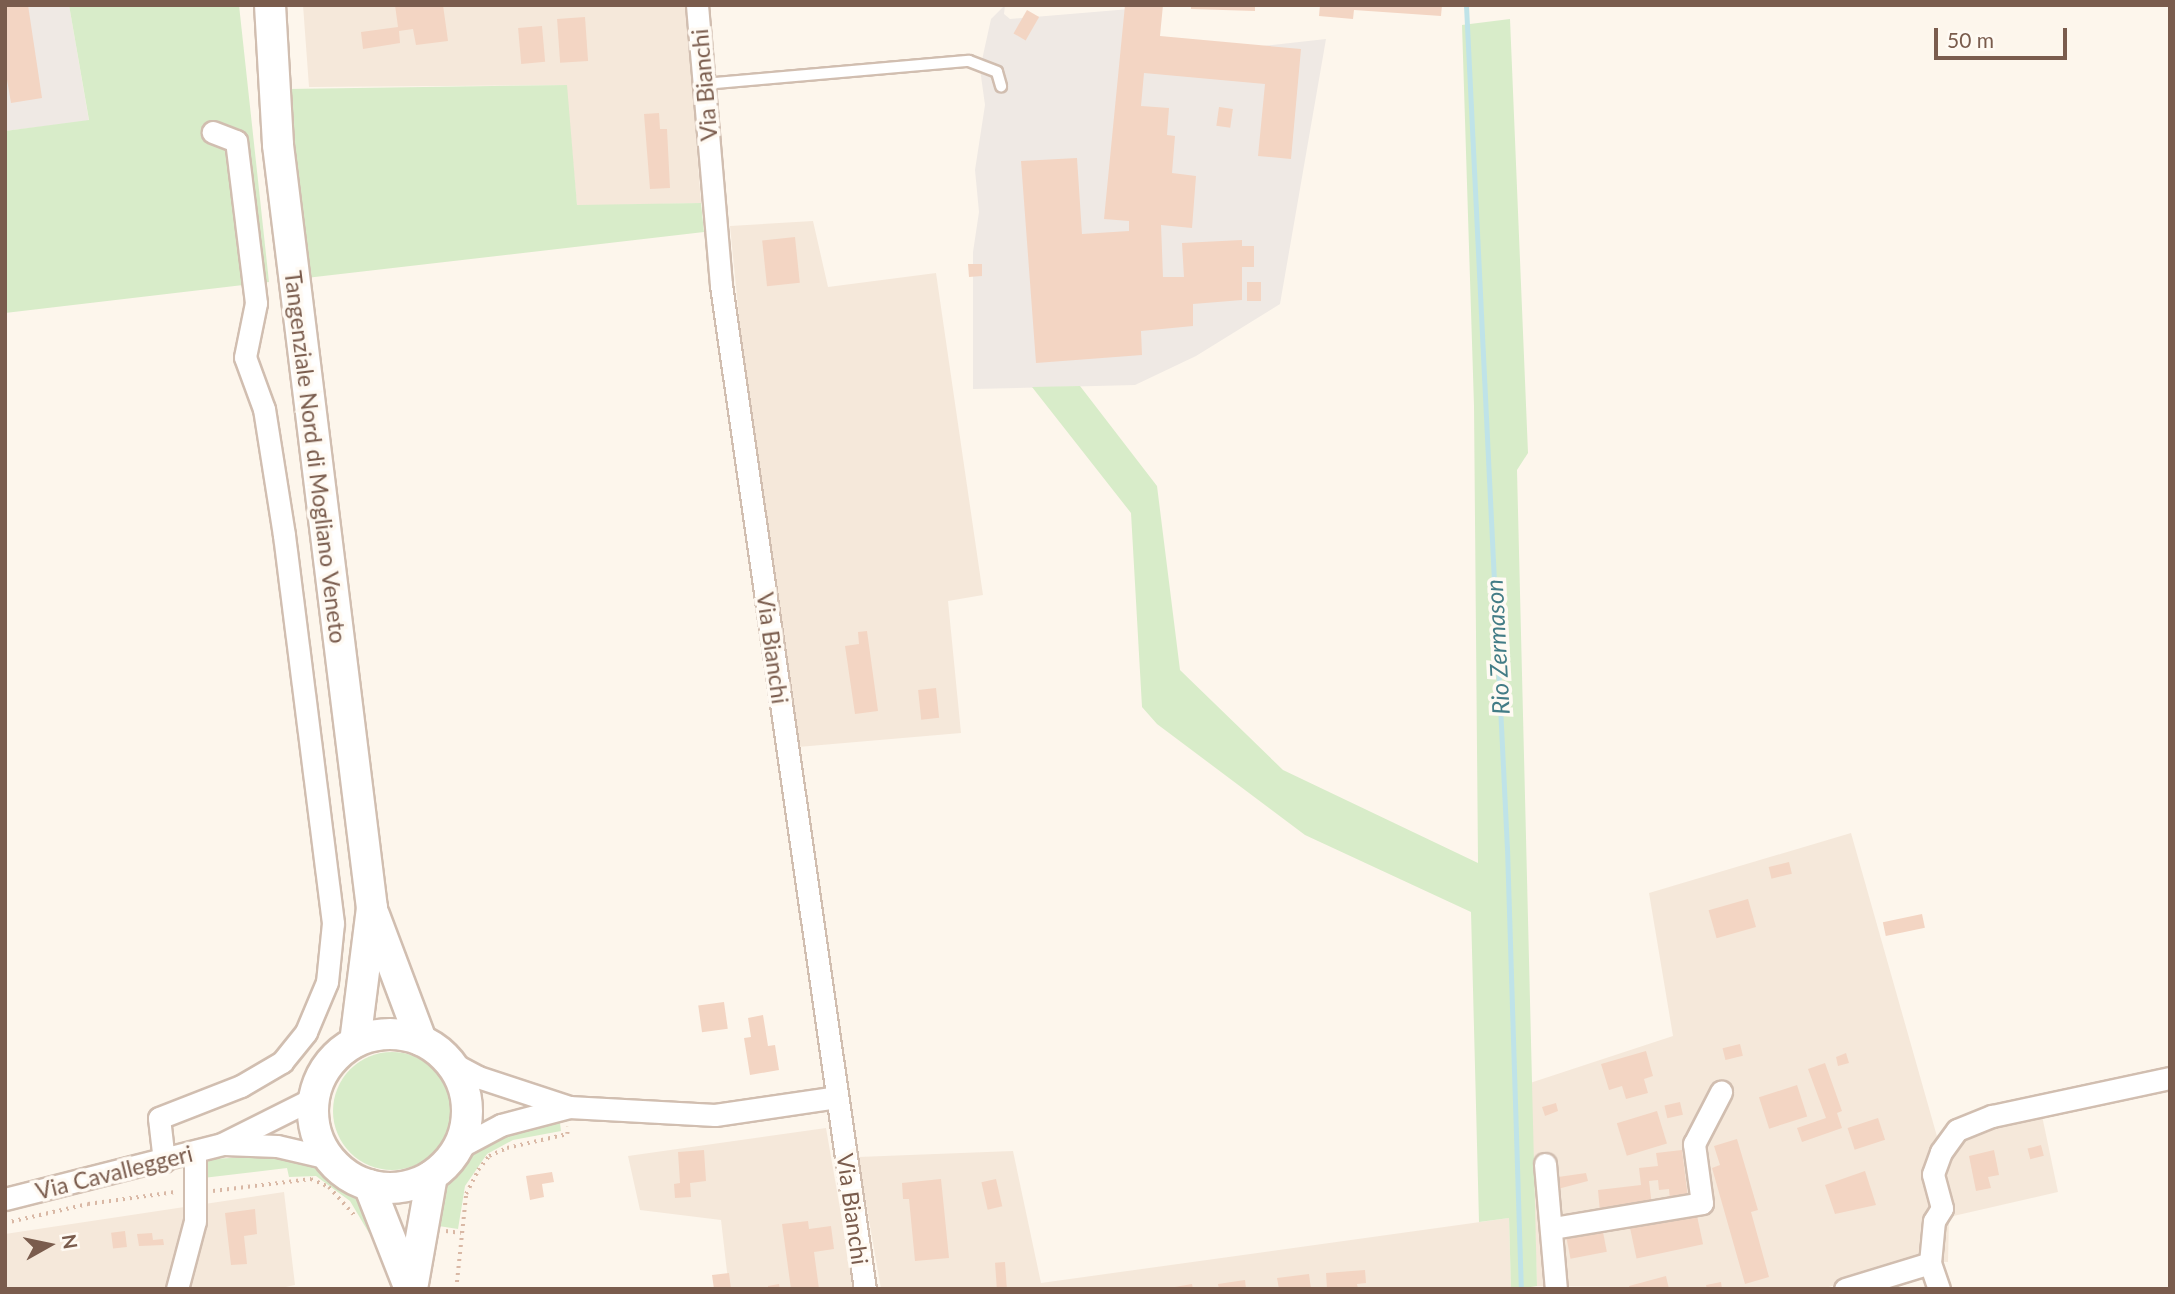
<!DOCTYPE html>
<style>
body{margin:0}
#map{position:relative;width:2175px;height:1294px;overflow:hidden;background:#fdf6ec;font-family:Lato,sans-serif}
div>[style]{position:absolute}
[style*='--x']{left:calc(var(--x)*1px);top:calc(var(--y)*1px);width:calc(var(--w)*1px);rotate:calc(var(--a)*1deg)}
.residential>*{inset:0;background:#f5e8da}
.industrial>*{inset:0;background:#efe9e4}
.green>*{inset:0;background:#d8ecc9}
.round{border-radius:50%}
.stream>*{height:5px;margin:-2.5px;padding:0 2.5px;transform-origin:2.5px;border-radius:2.5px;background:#bfe3e8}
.building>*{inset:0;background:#f3d5c3;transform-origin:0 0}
.path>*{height:3.5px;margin-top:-1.75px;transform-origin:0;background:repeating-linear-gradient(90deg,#d9b8a5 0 2px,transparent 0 7px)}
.roads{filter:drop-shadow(2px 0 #d1beb0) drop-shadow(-2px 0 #d1beb0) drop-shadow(0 2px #d1beb0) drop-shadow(0 -2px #d1beb0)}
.lane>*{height:10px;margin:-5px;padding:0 5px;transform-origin:5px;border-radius:5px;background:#fff}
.street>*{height:21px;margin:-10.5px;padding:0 10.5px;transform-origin:10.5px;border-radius:10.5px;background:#fff}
.secondary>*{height:30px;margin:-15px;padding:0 15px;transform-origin:15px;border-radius:15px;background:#fff}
.secondary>.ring{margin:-15px;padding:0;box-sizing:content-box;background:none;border:30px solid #fff;border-radius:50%}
span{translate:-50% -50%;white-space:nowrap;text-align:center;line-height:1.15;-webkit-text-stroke:7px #fffaf3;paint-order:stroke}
.street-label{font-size:23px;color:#7a5c4d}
.water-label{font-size:24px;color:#437c86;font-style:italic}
.frame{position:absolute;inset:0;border:7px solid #7a5c4d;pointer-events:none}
.north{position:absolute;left:14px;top:1210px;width:70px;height:70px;-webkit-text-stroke:5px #fffaf3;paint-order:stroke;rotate:81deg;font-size:19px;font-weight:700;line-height:28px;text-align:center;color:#7a5c4d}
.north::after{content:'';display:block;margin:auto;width:24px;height:32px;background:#7a5c4d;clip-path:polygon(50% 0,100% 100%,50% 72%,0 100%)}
.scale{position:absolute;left:1934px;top:28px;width:133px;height:32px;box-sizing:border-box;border:4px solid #7a5c4d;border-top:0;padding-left:9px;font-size:21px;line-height:24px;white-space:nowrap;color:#7a5c4d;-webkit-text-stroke:5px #fffaf3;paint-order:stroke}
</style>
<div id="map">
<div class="residential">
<i style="clip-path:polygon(303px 5px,686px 5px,701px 203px,577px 206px,566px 85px,309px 87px)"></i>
<i style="clip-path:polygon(813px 221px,828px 287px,936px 273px,983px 595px,948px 601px,961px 733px,798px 747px,745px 378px,730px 226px)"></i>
<i style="clip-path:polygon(1851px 833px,1940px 1147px,1963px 1131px,2041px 1111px,2058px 1192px,1949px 1217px,1948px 1262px,1915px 1261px,1822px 1289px,1537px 1286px,1530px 1083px,1673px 1036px,1649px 893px)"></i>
<i style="clip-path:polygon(826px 1128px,854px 1289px,729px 1289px,721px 1220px,640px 1210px,628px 1156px)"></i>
<i style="clip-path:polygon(1013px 1151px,1041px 1283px,1509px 1218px,1511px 1289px,881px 1289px,858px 1157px)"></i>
<i style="clip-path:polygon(284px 1192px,295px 1285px,276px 1289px,5px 1289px,5px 1234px)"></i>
</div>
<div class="industrial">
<i style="clip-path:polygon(5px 5px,69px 5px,89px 121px,5px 131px)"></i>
<i style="clip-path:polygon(1005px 5px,1004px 14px,1010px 19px,1154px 7px,1153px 58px,1326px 39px,1280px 304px,1196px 356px,1135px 385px,973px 389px,973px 252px,979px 212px,975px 170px,985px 105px,980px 69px,991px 19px)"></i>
</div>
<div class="green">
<i style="clip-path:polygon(69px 5px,239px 5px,269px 282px,5px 313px,5px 131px,89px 120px)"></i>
<i style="clip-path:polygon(1510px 19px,1528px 453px,1517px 470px,1537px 1286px,1518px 1289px,1511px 1289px,1509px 1218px,1479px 1222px,1471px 912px,1305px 835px,1157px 724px,1142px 707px,1131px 513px,1032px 387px,1080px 386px,1157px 486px,1180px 670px,1283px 770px,1478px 863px,1474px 406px,1462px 25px)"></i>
<i style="clip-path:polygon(567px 85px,577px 205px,701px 203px,704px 232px,306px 278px,287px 89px)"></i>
<i class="round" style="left:333px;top:1052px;width:118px;height:118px"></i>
<i style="clip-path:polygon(560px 1123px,561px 1131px,513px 1140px,487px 1154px,465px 1186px,458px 1229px,432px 1225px,444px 1186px,477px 1147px,504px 1133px)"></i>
<i style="clip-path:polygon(265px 1156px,318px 1165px,360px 1200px,374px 1231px,369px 1233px,350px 1201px,316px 1176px,289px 1177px,287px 1168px,203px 1178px,205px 1164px,212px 1159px)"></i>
</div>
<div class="stream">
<i style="--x:1466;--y:5;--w:844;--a:87.22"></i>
<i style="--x:1507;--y:848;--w:441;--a:88.2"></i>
</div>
<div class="building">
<i style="clip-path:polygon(5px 5px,28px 5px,42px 98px,11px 103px,5px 68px)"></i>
<i style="clip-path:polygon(395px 5px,443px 5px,448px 41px,416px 45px,413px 29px,399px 31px,400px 43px,363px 49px,361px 32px,398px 27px)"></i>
<i style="clip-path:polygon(1125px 5px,1163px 5px,1160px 36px,1301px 49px,1291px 159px,1258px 156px,1265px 84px,1144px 73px,1141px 106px,1169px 108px,1167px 135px,1175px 136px,1172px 173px,1196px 176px,1192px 228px,1161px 225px,1163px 277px,1184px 277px,1182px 243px,1242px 240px,1242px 246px,1254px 246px,1254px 267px,1242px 267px,1242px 300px,1193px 304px,1193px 326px,1141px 331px,1142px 355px,1036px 363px,1021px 161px,1077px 158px,1082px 234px,1129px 231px,1129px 221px,1104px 219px)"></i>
<i style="clip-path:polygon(1191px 5px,1255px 5px,1255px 11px,1191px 9px)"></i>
<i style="clip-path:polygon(1320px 5px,1442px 5px,1441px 16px,1354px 10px,1353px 19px,1319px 16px)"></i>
<i style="left:1027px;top:10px;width:14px;height:27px;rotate:30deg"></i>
<i style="left:585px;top:17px;width:44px;height:28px;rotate:86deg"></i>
<i style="left:542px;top:26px;width:36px;height:24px;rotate:85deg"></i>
<i style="left:1219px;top:107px;width:14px;height:19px;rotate:8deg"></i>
<i style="clip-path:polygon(659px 113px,660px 129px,667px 129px,670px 188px,650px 189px,644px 114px)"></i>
<i style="left:795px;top:237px;width:46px;height:33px;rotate:84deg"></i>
<i style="clip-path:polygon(968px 264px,982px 264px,982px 276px,969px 277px)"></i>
<i style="left:1247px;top:282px;width:14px;height:19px"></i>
<i style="clip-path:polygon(867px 631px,878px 711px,855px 714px,845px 646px,859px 644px,858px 632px)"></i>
<i style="left:936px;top:688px;width:30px;height:18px;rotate:84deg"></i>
<i style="left:1789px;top:862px;width:12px;height:21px;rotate:76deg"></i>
<i style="left:1748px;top:899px;width:29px;height:41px;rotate:74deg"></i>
<i style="left:1922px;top:914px;width:14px;height:40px;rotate:78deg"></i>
<i style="left:724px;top:1002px;width:27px;height:26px;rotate:82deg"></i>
<i style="clip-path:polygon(763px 1015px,768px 1046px,775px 1045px,779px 1070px,750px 1075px,744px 1038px,751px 1037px,748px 1018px)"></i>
<i style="left:1740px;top:1044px;width:12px;height:18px;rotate:76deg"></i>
<i style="clip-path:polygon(1646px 1051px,1653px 1076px,1644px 1079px,1648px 1093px,1626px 1099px,1622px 1086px,1609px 1090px,1601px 1064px)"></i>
<i style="clip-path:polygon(1846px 1053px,1849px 1063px,1838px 1066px,1836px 1057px)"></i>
<i style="clip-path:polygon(1825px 1063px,1842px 1111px,1837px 1113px,1842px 1128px,1802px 1142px,1797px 1128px,1826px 1118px,1808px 1069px)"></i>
<i style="left:1797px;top:1085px;width:33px;height:40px;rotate:72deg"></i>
<i style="left:1680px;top:1102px;width:13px;height:16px;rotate:77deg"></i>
<i style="clip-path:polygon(1556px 1103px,1558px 1111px,1545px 1116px,1542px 1107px)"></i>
<i style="left:1657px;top:1111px;width:34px;height:42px;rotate:73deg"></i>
<i style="left:1878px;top:1118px;width:23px;height:32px;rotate:72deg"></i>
<i style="clip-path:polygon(1737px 1139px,1758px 1210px,1751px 1212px,1769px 1277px,1745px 1284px,1712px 1168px,1720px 1165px,1714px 1146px)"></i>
<i style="left:2041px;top:1145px;width:11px;height:14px;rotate:75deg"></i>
<i style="clip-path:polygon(704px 1150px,706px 1181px,690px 1183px,691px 1197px,675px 1198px,674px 1184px,680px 1183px,678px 1152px)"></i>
<i style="clip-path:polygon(1682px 1150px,1688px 1198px,1670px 1200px,1669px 1189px,1659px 1190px,1658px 1180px,1649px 1181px,1652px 1206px,1600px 1212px,1598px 1190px,1641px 1185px,1639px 1168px,1658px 1166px,1656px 1153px)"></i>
<i style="clip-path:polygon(1994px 1150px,1999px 1175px,1988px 1177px,1991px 1188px,1976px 1191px,1969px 1156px)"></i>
<i style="clip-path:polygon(1865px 1171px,1876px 1205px,1835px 1214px,1825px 1185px)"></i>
<i style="clip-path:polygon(552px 1172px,554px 1182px,542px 1184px,544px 1197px,530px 1200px,526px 1176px)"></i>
<i style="clip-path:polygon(1586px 1173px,1588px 1181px,1554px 1190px,1551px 1178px)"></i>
<i style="clip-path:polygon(941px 1179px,949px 1258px,915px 1261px,909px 1199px,903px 1199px,902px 1183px)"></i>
<i style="left:996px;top:1179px;width:28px;height:15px;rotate:77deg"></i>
<i style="clip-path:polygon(255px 1209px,257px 1234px,244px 1236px,247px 1264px,231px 1265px,225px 1213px)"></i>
<i style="left:1696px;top:1211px;width:34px;height:68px;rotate:78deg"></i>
<i style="clip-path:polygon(808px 1221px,809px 1229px,831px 1226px,834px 1249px,814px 1252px,819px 1289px,791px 1289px,782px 1224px)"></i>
<i style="left:125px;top:1231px;width:16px;height:14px;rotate:83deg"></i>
<i style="left:1603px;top:1232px;width:20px;height:37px;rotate:79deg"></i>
<i style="clip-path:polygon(152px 1233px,153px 1240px,163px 1239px,164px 1245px,139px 1246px,137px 1234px)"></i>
<i style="left:1005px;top:1262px;width:27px;height:10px;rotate:86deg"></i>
<i style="clip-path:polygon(1365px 1270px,1366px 1283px,1357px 1284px,1358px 1289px,1327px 1289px,1326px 1273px)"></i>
<i style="clip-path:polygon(729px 1273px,731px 1289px,714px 1289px,712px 1275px)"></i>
<i style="clip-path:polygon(1309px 1274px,1311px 1289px,1279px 1289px,1277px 1278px)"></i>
<i style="clip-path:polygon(1666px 1276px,1669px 1289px,1630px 1289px,1629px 1286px)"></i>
<i style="clip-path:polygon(1245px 1280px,1246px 1289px,1219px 1289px,1218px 1284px)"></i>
<i style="clip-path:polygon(1721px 1282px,1722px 1289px,1707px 1289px,1706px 1285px)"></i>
<i style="clip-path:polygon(779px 1284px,780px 1289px,768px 1289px,768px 1286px)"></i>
<i style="clip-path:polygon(1192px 1284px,1193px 1289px,1176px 1289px,1175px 1287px)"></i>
</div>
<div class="path">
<i style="--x:213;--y:1191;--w:99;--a:-7"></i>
<i style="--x:311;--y:1179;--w:20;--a:24"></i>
<i style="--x:329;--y:1187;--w:38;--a:48"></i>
<i style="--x:5;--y:1223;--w:85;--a:-12.9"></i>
<i style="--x:88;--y:1204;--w:88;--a:-7.9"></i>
<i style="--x:446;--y:1231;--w:15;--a:8"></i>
<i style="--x:456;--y:1289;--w:96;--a:-84"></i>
<i style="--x:466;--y:1194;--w:27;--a:-63"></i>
<i style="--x:478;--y:1170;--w:18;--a:-52"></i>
<i style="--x:489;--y:1156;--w:20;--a:-24"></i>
<i style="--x:507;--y:1148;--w:62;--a:-13.1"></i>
<i style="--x:567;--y:1134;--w:7;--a:-82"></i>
</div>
<div class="roads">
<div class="lane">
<i style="--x:704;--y:84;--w:266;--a:-5"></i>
<i style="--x:969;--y:61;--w:30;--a:21"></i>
<i style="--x:997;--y:72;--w:15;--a:74"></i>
</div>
<div class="street">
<i style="--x:697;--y:5;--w:281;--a:85.1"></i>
<i style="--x:721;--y:285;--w:1014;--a:81.84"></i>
<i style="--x:450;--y:1062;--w:32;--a:28"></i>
<i style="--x:478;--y:1077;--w:96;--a:18.2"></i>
<i style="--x:569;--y:1107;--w:70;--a:165.2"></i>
<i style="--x:501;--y:1125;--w:49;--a:151.9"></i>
<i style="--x:569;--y:1107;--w:146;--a:3.1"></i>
<i style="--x:715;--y:1115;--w:123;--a:-8.4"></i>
<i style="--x:224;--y:1144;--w:53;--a:2.2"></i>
<i style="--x:277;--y:1146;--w:53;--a:13"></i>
<i style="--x:164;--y:1161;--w:43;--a:-96.6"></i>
<i style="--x:159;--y:1118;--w:88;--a:-21.3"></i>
<i style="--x:241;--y:1086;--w:48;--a:-30.3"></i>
<i style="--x:282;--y:1062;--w:38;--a:-51"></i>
<i style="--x:306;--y:1032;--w:54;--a:-67.2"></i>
<i style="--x:327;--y:982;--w:59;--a:-84.2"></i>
<i style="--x:333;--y:923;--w:391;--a:-97.2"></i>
<i style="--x:284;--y:535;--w:128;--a:-99"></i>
<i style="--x:264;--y:409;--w:55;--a:-110.1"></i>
<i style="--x:245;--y:357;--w:55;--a:-78.5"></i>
<i style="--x:256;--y:303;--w:163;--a:-97"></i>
<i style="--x:236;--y:141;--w:25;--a:-159"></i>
<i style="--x:1545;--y:1164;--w:125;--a:85"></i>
<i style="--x:5;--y:1199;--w:224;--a:-14.2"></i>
<i style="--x:222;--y:1144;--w:103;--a:-26.6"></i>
<i style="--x:1553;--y:1228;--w:151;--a:-9.5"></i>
<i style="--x:1702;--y:1203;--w:60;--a:-97.7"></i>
<i style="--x:1694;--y:1144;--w:59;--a:-62.6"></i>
<i style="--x:1930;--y:1263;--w:42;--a:-84.6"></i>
<i style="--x:1934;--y:1221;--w:15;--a:-58"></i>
<i style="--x:1942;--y:1208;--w:35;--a:-105"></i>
<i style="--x:1933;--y:1174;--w:23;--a:-70"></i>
<i style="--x:1941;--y:1152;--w:27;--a:-54"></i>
<i style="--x:1957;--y:1130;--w:38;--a:-22"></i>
<i style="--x:1992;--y:1116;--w:182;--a:-12.1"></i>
<i style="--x:177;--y:1289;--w:70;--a:-75.2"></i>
<i style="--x:195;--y:1221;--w:69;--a:-90"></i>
<i style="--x:1845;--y:1289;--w:89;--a:-17"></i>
<i style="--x:1930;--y:1263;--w:28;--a:71"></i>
</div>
<div class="secondary">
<i style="--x:270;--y:5;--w:140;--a:86.7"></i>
<i style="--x:278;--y:145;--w:769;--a:82.98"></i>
<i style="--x:372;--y:908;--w:135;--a:97.2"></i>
<i style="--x:374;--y:915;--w:134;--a:69.4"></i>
<i class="ring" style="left:313px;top:1034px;width:124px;height:124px"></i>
<i style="--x:369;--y:1185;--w:112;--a:68.5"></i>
<i style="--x:412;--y:1289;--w:115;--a:-80"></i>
</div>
</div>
<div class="street-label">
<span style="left:704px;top:85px;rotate:-95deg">Via Bianchi</span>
<span style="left:316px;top:457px;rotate:83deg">Tangenziale Nord di Mogliano Veneto</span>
<span style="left:773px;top:648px;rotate:82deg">Via Bianchi</span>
<span style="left:114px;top:1172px;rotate:-14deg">Via Cavalleggeri</span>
<span style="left:853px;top:1209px;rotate:82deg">Via Bianchi</span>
</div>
<div class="water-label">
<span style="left:1497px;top:647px;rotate:-93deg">Rio Zermason</span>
</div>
<div class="frame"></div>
<div class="north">N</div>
<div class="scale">50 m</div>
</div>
